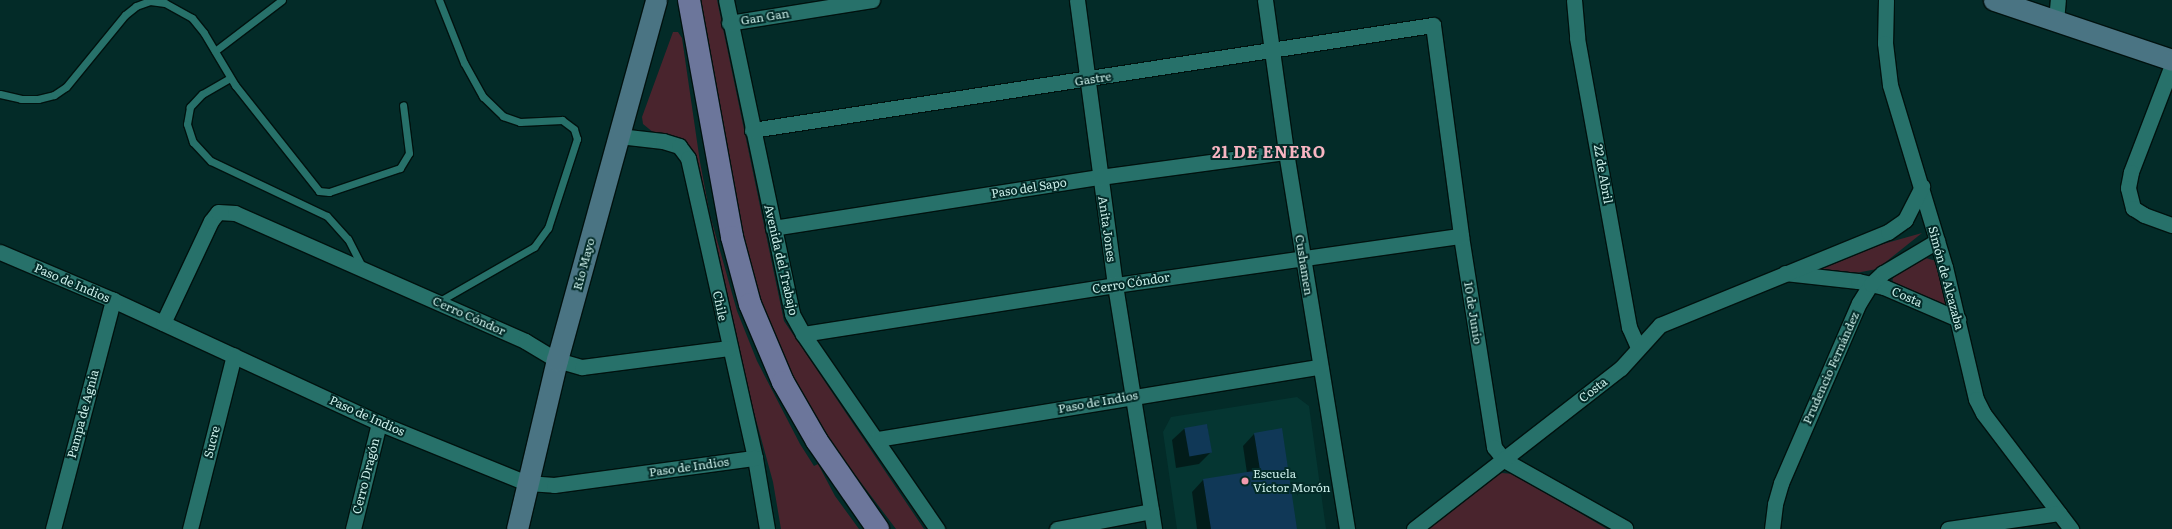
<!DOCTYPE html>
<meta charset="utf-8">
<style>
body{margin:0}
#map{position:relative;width:2172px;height:529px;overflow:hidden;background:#032b28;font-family:Literata,serif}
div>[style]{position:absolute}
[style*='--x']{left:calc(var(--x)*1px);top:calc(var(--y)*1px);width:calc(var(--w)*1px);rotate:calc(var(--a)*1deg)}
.built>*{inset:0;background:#053632}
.green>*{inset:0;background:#49242d}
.shadow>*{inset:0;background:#0007}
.building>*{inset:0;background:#103857;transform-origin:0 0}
.roads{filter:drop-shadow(1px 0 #00120f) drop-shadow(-1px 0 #00120f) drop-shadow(0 1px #00120f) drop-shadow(0 -1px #00120f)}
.lane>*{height:7px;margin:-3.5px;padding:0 3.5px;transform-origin:3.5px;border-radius:3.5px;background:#27716a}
.street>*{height:15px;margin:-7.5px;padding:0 7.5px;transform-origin:7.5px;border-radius:7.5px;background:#27716a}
.secondary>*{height:21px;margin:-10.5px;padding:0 10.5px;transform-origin:10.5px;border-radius:10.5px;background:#4a7483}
.primary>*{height:22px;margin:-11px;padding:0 11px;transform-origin:11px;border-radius:11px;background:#6c769b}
.dots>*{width:11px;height:11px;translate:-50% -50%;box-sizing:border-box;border:2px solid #032b28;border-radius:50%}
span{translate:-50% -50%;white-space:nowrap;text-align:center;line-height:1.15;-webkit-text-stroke:4px #032b28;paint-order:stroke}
.street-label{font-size:12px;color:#cbeee9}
.poi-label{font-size:12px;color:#cbeee9}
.left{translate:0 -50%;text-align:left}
.district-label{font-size:16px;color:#f8b5c2;font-weight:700;letter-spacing:1px}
</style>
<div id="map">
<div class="built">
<i style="clip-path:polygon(1297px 397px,1309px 406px,1326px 529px,1177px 529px,1163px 432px,1171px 417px)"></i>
</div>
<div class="green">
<i style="clip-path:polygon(700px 0,717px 0,784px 321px,924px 529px,896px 529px,831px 443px,787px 367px,764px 308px,745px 247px)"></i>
<i style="clip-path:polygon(673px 32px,678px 32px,682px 38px,700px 162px,710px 215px,737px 311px,757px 361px,800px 444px,814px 466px,818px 464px,835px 496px,859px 529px,781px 529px,773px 482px,744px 376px,689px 146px,681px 139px,654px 133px,643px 124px,642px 117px)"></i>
<i style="clip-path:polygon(1922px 233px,1877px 269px,1840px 276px,1812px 274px,1817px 268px,1858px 251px)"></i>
<i style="clip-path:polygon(1922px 257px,1940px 262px,1947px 306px,1892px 286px,1893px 276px,1898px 269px)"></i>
<i style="clip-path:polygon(1502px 473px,1514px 474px,1607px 529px,1424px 529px,1491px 478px)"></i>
</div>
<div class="shadow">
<i style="clip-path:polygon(1207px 425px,1211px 452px,1199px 464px,1176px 468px,1172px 440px,1184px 429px)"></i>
<i style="clip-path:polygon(1254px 434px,1296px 529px,1197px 529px,1192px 492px,1203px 480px,1247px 473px,1243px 446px)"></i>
</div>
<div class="building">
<i style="left:1207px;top:424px;width:29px;height:23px;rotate:80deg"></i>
<i style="clip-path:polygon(1282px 428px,1297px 529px,1211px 529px,1203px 479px,1260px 470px,1254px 433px)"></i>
</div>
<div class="roads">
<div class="lane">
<i style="--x:215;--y:51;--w:84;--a:-37.3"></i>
<i style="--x:230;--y:78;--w:32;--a:150"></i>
<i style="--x:202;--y:94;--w:18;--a:133"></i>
<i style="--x:190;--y:107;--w:17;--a:100"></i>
<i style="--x:187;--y:124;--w:19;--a:72"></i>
<i style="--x:193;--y:142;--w:26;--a:47"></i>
<i style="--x:211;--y:161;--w:128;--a:25.4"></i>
<i style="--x:327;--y:216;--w:31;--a:48"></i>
<i style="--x:348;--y:239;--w:31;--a:63"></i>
<i style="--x:0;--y:94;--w:22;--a:13"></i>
<i style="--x:21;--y:99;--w:17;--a:0"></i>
<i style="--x:38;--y:99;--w:16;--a:-14"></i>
<i style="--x:54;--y:95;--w:14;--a:-34"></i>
<i style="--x:66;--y:87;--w:93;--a:-50.7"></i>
<i style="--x:125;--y:15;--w:14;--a:-39"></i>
<i style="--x:136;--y:6;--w:15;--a:-20"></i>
<i style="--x:150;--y:1;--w:15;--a:8"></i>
<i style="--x:165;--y:3;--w:31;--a:29"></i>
<i style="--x:192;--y:18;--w:19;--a:51"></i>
<i style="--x:204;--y:33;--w:61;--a:59.2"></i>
<i style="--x:235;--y:85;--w:135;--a:51.6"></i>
<i style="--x:319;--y:191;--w:10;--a:6"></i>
<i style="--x:329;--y:192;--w:75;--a:-18.7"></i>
<i style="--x:400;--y:168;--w:17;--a:-59"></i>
<i style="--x:409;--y:153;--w:48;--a:-97.1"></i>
<i style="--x:438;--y:302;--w:111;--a:-29.8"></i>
<i style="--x:534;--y:247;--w:24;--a:-54"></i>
<i style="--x:548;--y:228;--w:94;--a:-72"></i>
<i style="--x:577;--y:139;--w:10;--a:-107"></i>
<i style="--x:574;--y:129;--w:15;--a:-143"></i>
<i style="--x:562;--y:120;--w:42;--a:177.3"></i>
<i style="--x:520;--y:122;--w:18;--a:-161"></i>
<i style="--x:503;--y:116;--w:28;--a:-136"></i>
<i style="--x:483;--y:97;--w:39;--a:-119"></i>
<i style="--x:464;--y:63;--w:68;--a:-111.6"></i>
</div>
<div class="street">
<i style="--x:726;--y:0;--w:321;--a:78.1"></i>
<i style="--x:792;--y:314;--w:23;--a:61"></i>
<i style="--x:803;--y:334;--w:237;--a:55.5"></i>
<i style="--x:1077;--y:0;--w:288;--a:82.4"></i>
<i style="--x:1115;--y:285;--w:247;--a:80.9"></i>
<i style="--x:1265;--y:0;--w:153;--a:82.1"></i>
<i style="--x:1286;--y:152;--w:382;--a:80.8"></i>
<i style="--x:1574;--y:0;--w:38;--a:85"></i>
<i style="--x:1577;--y:38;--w:294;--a:79.8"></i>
<i style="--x:1629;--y:327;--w:22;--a:66"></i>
<i style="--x:1886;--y:0;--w:43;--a:91.3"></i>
<i style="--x:1885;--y:43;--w:42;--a:83.2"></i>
<i style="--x:1890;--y:85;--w:190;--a:73.2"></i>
<i style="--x:1945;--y:267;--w:136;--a:76.8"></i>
<i style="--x:1976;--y:399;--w:16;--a:63"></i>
<i style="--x:1983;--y:413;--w:146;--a:52.8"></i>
<i style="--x:2056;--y:21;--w:21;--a:-85"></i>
<i style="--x:729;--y:23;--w:145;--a:-9.1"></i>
<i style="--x:2172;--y:65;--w:115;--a:111"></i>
<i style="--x:2131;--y:172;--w:16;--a:101"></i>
<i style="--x:2128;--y:188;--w:21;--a:76"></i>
<i style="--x:2133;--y:208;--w:13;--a:32"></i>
<i style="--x:2144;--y:215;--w:30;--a:20"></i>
<i style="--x:752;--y:130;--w:689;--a:-8.77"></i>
<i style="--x:1433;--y:25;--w:213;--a:82.4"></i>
<i style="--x:1461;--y:236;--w:214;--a:81.1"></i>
<i style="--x:1494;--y:447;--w:16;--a:52"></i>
<i style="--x:1504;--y:460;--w:139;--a:29.3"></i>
<i style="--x:619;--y:136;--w:44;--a:6.5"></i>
<i style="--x:663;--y:141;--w:17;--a:17"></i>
<i style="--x:679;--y:146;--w:15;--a:53"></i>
<i style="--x:688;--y:158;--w:307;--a:77.4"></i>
<i style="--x:755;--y:458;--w:72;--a:80.4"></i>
<i style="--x:773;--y:228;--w:331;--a:-8.9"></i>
<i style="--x:1100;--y:177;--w:188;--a:-7.7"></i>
<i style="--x:0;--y:252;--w:123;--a:23"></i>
<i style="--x:113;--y:300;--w:293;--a:24.8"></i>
<i style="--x:379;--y:423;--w:160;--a:22.1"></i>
<i style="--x:527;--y:483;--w:27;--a:4"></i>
<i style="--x:554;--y:485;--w:203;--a:-7.7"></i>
<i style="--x:1785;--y:273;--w:73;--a:6.3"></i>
<i style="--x:1858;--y:281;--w:27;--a:13"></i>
<i style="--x:1884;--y:287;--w:81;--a:23.4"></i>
<i style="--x:163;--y:323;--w:113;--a:-64.8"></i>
<i style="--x:211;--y:221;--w:11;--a:-52"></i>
<i style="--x:218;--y:212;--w:17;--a:3"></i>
<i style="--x:235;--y:213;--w:317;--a:23.8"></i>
<i style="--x:525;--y:341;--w:37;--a:31"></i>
<i style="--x:557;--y:360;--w:26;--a:16"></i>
<i style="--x:582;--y:367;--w:148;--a:-7.4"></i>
<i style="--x:803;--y:334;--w:316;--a:-8.9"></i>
<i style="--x:1115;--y:285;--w:349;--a:-8.1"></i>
<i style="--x:878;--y:439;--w:448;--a:-9.3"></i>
<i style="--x:53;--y:529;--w:237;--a:-75.3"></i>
<i style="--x:190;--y:529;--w:179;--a:-75.8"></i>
<i style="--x:353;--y:529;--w:109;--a:-76.2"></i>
<i style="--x:1057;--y:529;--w:96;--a:-10.8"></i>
<i style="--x:1414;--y:529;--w:262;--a:-37.9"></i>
<i style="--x:1621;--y:368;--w:58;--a:-47.8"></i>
<i style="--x:1660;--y:325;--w:246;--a:-22.2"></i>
<i style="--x:1888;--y:232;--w:21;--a:-35"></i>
<i style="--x:1905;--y:220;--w:38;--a:-63"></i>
<i style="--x:1772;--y:529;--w:25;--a:-83"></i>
<i style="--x:1775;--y:504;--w:22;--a:-74"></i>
<i style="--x:1781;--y:483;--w:196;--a:-66.6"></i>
<i style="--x:1859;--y:303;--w:22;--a:-58"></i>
<i style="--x:1871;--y:284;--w:16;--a:-43"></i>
<i style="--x:1883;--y:273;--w:63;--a:-30.7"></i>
<i style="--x:1948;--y:529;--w:112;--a:-8.2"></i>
</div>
<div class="secondary">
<i style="--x:1994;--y:0;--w:188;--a:18.6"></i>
<i style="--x:517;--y:529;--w:174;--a:-76.7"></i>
<i style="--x:557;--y:360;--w:373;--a:-74.6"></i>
</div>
<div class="primary">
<i style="--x:689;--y:0;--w:241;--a:79.7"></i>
<i style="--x:732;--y:237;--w:69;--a:75"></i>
<i style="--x:750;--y:304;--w:85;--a:67.1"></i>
<i style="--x:783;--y:382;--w:68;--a:60"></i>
<i style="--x:817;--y:441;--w:107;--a:55.3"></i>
</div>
</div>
<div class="dots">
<i style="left:1245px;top:481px;background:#f29aad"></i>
</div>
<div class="street-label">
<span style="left:765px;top:17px;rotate:-9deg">Gan Gan</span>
<span style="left:1093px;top:79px;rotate:-9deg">Gastre</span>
<span style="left:1603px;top:174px;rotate:80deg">22 de Abril</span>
<span style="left:1029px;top:188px;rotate:-9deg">Paso del Sapo</span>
<span style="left:1107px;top:229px;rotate:82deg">Anita Jones</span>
<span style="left:781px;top:260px;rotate:77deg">Avenida del Trabajo</span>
<span style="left:584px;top:264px;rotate:-75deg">Río Mayo</span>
<span style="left:1304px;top:265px;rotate:81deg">Cushamen</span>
<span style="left:1946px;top:278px;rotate:75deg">Simón de Alcazaba</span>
<span style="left:72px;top:283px;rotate:23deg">Paso de Indios</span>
<span style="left:1131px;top:283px;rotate:-9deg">Cerro Cóndor</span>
<span style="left:1907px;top:297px;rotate:23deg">Costa</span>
<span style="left:720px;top:306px;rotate:78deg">Chile</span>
<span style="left:1473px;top:313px;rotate:81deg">10 de Junio</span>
<span style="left:469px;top:316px;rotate:24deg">Cerro Cóndor</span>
<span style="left:1831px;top:368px;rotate:-66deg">Prudencio Fernández</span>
<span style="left:1593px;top:390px;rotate:-38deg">Costa</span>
<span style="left:1098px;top:402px;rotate:-10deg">Paso de Indios</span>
<span style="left:83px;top:414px;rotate:-75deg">Pampa de Agnia</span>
<span style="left:367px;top:416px;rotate:24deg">Paso de Indios</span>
<span style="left:212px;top:442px;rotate:-76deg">Sucre</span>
<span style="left:689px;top:467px;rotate:-8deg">Paso de Indios</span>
<span style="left:366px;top:476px;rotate:-76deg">Cerro Dragón</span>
</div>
<div class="poi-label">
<span class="left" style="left:1253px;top:481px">Escuela<br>Víctor Morón</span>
</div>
<div class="district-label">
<span style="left:1269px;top:151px">21 DE ENERO</span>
</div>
</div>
